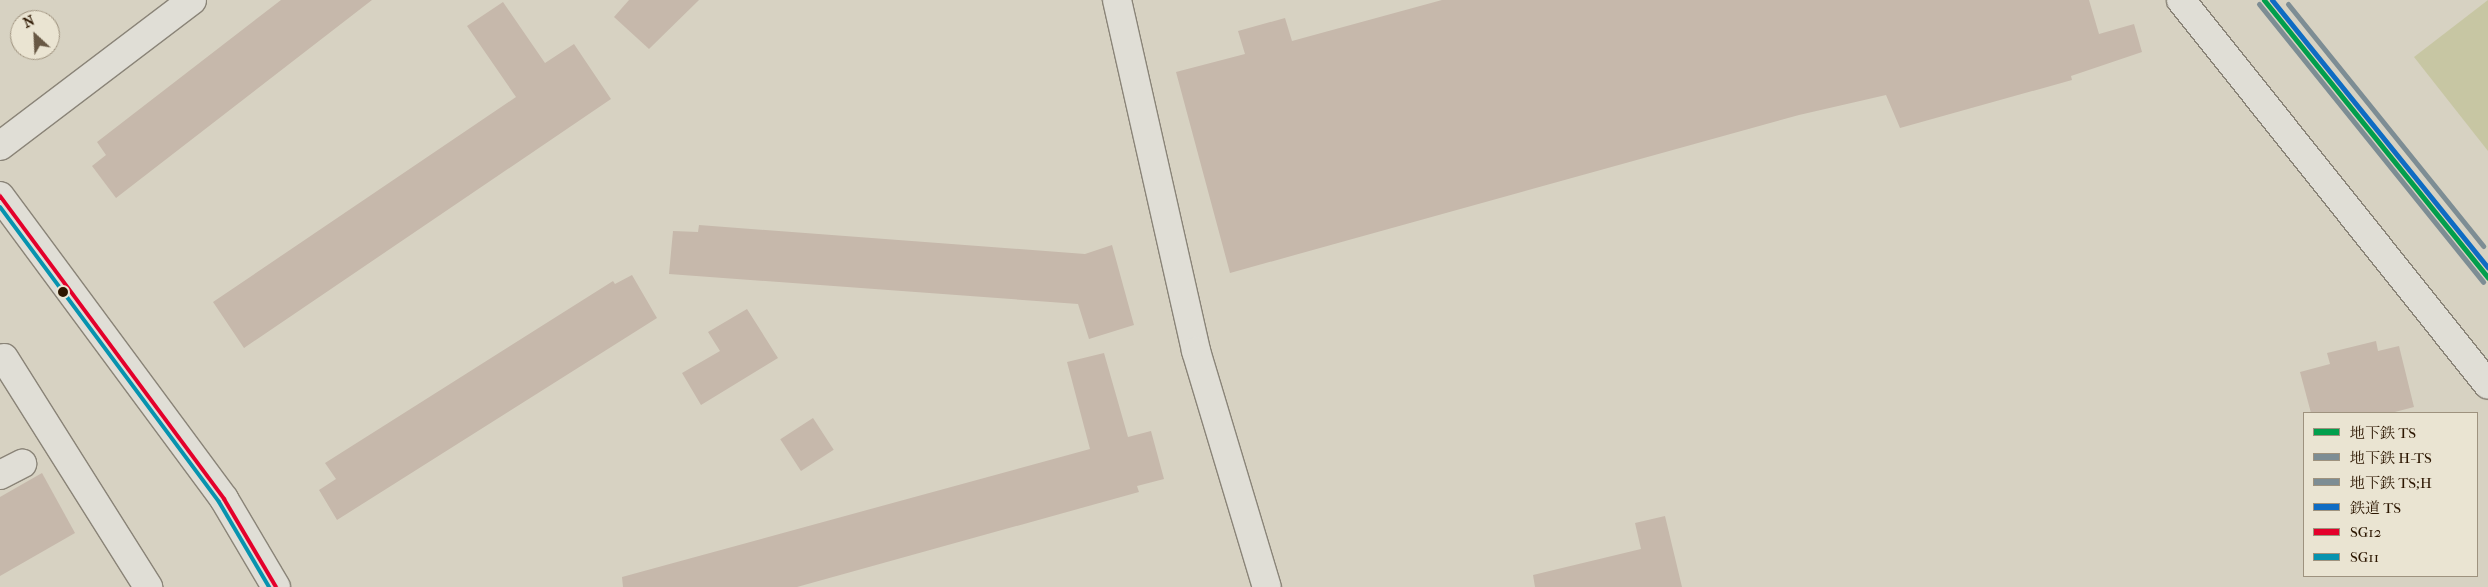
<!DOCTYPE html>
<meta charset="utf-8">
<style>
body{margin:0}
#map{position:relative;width:2488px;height:587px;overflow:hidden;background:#d7d2c2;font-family:"IM FELL French Canon","Noto Serif JP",serif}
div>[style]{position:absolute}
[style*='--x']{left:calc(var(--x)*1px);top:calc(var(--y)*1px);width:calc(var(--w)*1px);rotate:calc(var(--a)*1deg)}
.green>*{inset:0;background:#c7c6a3}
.building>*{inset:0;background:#c6b8ab;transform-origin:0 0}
.roads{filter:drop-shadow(1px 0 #8a8478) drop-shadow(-1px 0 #8a8478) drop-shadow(0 1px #8a8478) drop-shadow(0 -1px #8a8478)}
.minor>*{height:28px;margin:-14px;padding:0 14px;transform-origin:14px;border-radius:14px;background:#e0ded6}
.bus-1>*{height:4px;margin:-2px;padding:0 2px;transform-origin:2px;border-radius:2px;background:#e4002b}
.bus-2>*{height:4px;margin:-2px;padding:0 2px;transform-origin:2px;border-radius:2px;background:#0793af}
.rail-1>*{height:5px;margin:-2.5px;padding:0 2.5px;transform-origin:2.5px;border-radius:2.5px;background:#0f6cc3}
.metro-1>*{height:5px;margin:-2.5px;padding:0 2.5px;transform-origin:2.5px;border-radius:2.5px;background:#029f4d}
.metro-2>*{height:5px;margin:-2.5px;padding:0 2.5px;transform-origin:2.5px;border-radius:2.5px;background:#7d8d94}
.metro-3>*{height:5px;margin:-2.5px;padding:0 2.5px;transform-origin:2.5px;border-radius:2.5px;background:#7d8d94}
.dots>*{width:14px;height:14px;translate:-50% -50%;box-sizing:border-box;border:2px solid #eae4d2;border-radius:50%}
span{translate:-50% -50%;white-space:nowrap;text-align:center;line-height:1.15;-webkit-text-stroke:5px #eae4d2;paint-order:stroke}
.legend{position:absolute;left:2303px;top:412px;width:175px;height:165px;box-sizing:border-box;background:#eae4d2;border:1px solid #9e927e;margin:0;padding:6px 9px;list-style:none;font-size:15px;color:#2c1600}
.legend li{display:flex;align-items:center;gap:10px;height:25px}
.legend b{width:25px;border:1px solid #9e927e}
.north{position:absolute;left:10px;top:10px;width:50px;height:50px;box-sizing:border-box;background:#eae4d2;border:1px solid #9e927e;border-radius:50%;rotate:335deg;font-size:14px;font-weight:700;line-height:20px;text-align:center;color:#2c1600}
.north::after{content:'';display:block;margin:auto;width:18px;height:22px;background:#685844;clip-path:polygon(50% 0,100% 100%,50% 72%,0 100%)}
</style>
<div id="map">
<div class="green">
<i style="clip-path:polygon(2488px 0,2488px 151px,2414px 57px)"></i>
</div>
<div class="building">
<i style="clip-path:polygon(281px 0,372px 0,116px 198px,92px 166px,106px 155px,97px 142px)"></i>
<i style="clip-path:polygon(629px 0,699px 0,649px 49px,614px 17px)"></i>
<i style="clip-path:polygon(1442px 0,2089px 0,2099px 34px,2134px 24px,2142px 52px,2071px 76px,2072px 80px,1900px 128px,1886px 95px,1799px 115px,1230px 273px,1176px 72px,1245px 54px,1238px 31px,1285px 18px,1292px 41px)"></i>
<i style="clip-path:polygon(503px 2px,545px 63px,574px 44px,611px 99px,244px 348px,213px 302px,516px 97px,467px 26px)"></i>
<i style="clip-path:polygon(699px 225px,1085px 254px,1112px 245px,1134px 325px,1089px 339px,1078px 304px,669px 274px,673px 231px,698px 232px)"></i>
<i style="clip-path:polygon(632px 275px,657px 318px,337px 520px,319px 490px,336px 479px,325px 463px,613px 281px,615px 284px)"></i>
<i style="clip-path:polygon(747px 309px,778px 358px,701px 405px,682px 373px,720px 351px,708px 332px)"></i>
<i style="clip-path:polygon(2376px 341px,2378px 351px,2399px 346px,2414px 407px,2391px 413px,2311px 413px,2300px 372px,2330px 364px,2327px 353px)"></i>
<i style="clip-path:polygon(1104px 353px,1128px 437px,1151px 431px,1164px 479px,1137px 486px,1139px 492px,797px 587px,623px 587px,622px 577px,1090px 449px,1067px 362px)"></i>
<i style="left:813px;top:418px;width:38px;height:39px;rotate:57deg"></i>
<i style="clip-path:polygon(42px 473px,75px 533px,0 576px,0 497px)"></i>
<i style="clip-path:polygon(1665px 516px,1682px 587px,1535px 587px,1533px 575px,1641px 549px,1635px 523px)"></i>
</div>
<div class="roads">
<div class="minor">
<i style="--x:1117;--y:0;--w:360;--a:77.3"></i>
<i style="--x:1196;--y:351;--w:246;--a:73.3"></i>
<i style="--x:2181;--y:0;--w:492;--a:51.4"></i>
<i style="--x:0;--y:146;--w:241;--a:-37.2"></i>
<i style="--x:0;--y:196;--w:377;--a:53.5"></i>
<i style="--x:224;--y:499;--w:102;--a:59.4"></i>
<i style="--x:4;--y:358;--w:271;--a:57.8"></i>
<i style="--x:0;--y:475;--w:25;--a:-27"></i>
</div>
</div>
<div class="bus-1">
<i style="--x:0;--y:196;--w:377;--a:53.5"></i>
<i style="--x:224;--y:499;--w:102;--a:59.4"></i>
</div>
<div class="bus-2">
<i style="--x:0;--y:207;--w:367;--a:53.4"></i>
<i style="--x:219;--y:502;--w:99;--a:59.5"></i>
</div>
<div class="rail-1">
<i style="--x:2272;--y:0;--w:344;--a:51.1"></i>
</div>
<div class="metro-1">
<i style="--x:2264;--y:0;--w:357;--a:51.1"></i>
</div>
<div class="metro-2">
<i style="--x:2259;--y:4;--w:357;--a:51.1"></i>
</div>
<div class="metro-3">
<i style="--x:2288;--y:4;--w:311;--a:51.1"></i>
</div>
<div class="dots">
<i style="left:63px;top:292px;background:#2c1600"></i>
</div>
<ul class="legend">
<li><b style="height:6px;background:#029f4d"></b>地下鉄 TS</li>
<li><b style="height:6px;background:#7d8d94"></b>地下鉄 H-TS</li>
<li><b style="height:6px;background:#7d8d94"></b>地下鉄 TS;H</li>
<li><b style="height:6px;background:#0f6cc3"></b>鉄道 TS</li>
<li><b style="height:6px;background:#e4002b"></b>SG12</li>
<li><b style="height:6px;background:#0793af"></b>SG11</li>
</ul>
<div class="north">N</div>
</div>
